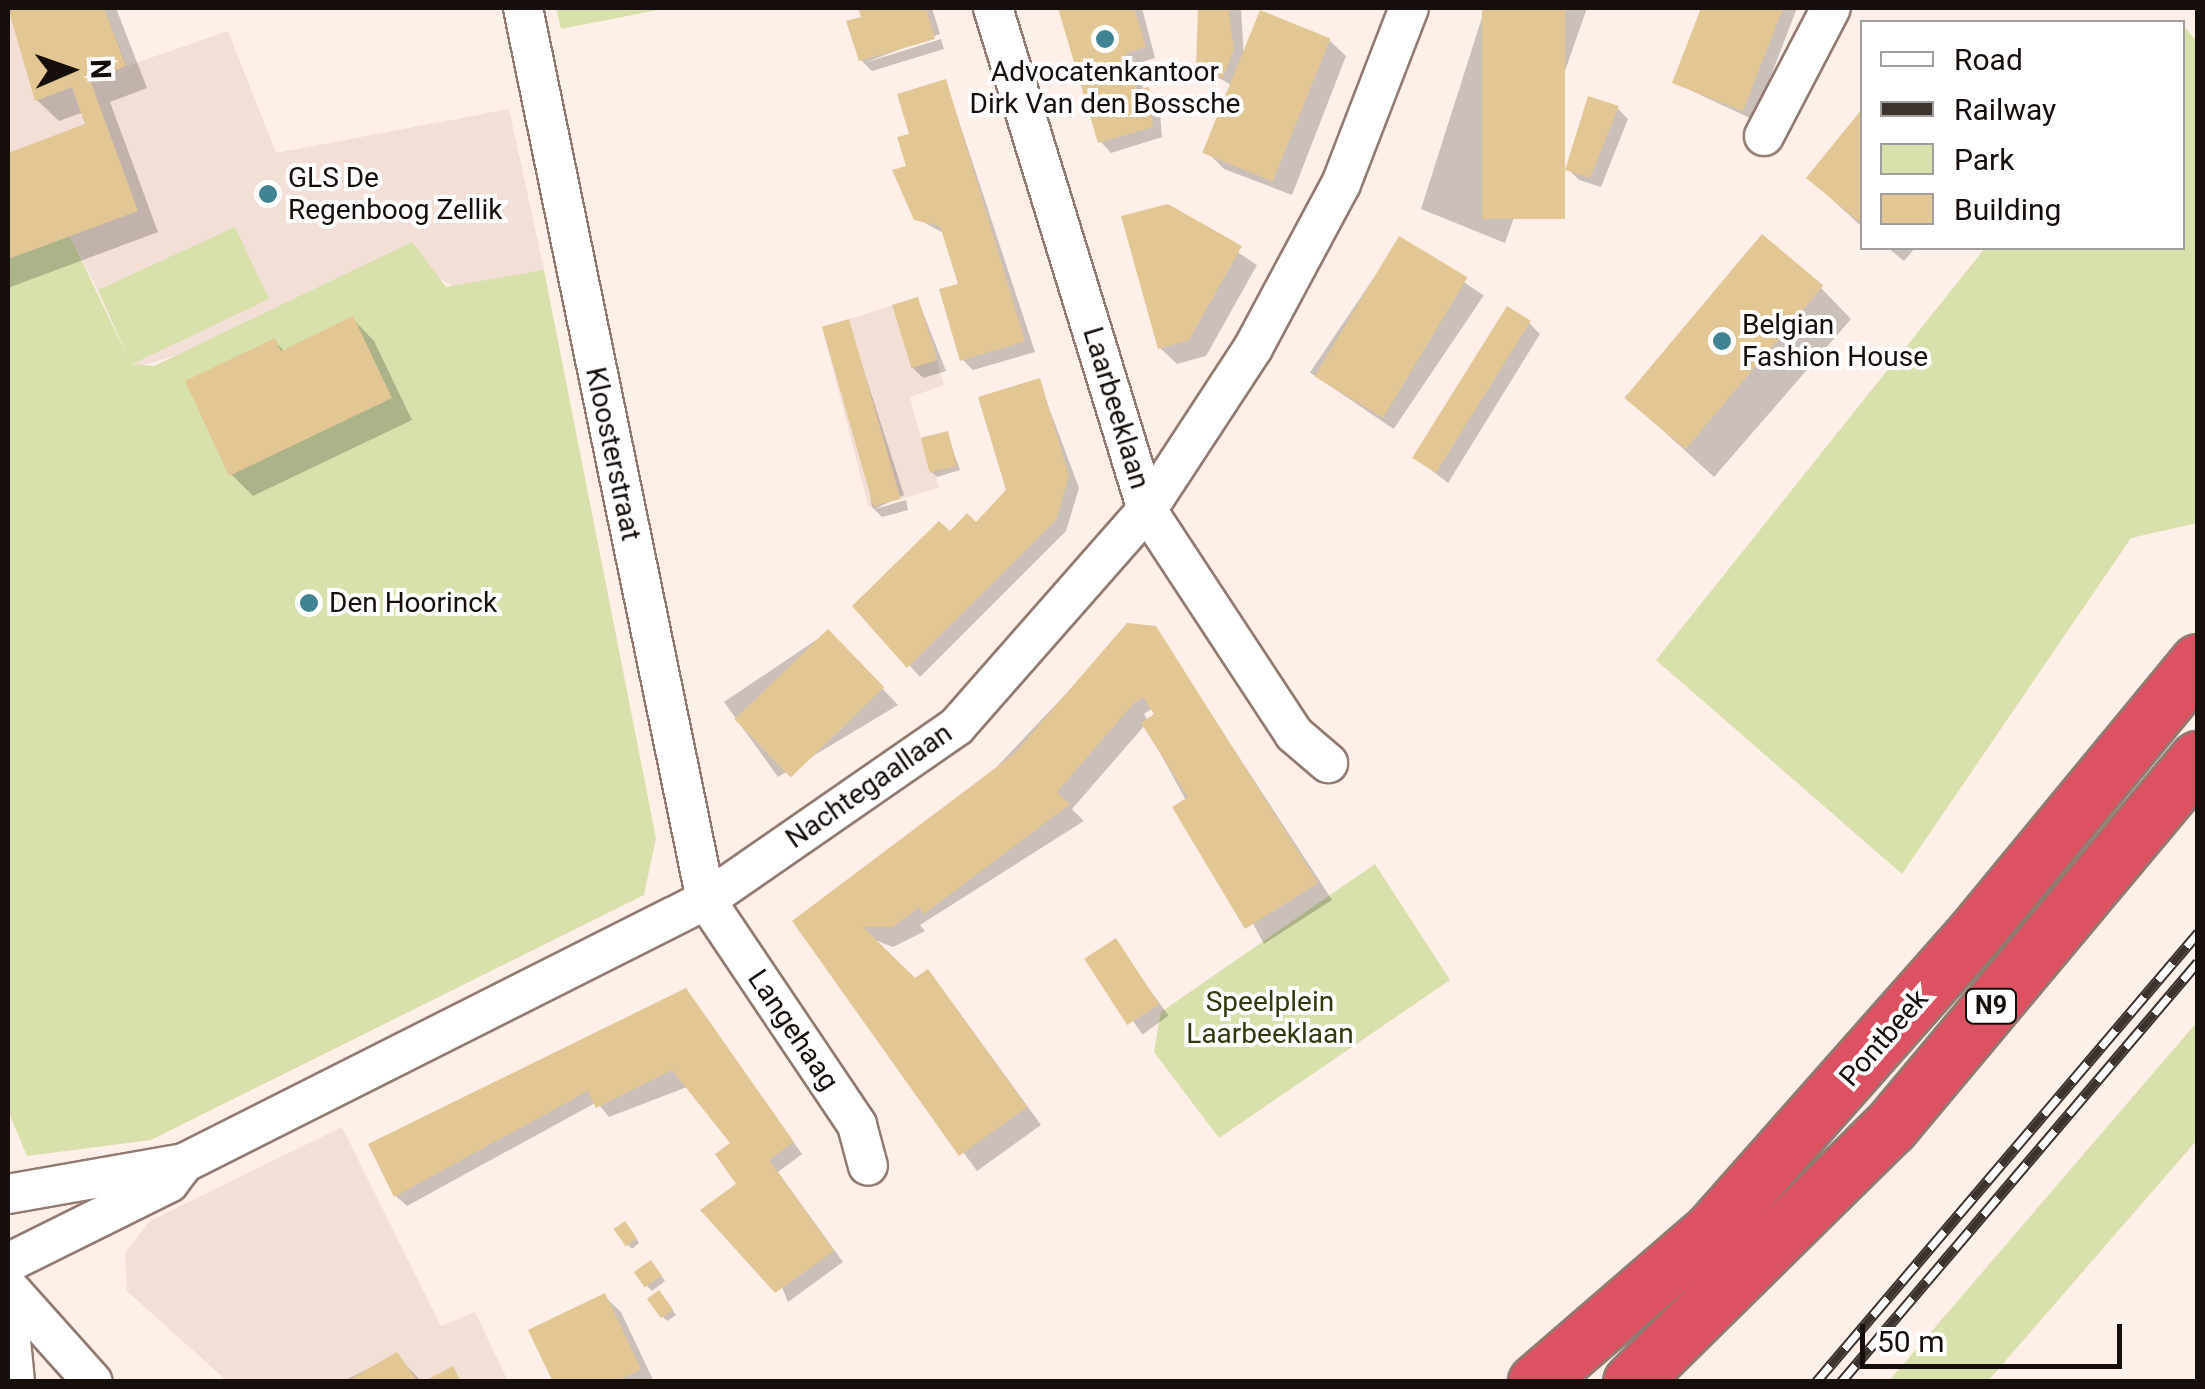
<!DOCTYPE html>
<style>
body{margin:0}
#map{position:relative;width:2205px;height:1389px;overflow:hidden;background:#feefe8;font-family:Roboto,sans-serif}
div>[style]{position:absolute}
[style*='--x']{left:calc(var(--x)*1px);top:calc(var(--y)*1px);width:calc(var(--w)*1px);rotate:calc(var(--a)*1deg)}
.built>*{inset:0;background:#f2dfd6}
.green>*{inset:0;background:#d8e0ab}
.shadow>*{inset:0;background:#0003;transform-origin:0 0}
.building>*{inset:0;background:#e2c794;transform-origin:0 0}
.roads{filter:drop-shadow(2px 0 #917b70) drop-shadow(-2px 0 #917b70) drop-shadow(0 2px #917b70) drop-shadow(0 -2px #917b70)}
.street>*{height:38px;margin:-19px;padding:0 19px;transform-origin:19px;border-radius:19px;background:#fff}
.highway>*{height:55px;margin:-27.5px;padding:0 27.5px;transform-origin:27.5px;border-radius:27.5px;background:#dc5262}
.rail>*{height:11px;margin-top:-5.5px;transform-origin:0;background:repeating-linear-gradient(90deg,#fff 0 22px,#3c332f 0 44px);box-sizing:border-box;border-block:2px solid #3c332f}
.dots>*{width:28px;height:28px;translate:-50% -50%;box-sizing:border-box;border:5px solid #fff;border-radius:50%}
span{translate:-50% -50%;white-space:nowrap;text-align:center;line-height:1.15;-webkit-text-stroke:8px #fff;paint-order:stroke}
.shield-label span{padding:2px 8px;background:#fff;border:2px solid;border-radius:8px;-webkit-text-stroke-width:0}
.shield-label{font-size:25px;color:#150e0a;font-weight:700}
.poi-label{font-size:28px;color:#150e0a}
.left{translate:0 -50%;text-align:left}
.street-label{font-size:28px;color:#150e0a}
.park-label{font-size:28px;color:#32370d}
.frame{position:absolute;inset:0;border:10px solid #150e0a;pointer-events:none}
.legend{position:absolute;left:1860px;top:20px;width:325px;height:230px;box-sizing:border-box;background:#fff;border:2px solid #a19f9d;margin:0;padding:12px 18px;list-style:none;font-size:30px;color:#150e0a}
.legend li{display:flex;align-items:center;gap:20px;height:50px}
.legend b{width:50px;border:2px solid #a19f9d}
.north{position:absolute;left:20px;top:20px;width:100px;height:100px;-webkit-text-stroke:8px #fff;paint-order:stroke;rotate:88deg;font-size:28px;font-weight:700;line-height:40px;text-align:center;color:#150e0a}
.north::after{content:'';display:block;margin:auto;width:35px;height:45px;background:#150e0a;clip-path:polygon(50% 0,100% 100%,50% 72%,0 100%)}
.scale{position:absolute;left:1860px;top:1324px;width:262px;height:45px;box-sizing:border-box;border:5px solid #150e0a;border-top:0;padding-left:12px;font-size:30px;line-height:35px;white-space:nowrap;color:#150e0a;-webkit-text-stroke:8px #fff;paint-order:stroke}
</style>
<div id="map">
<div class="built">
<i style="clip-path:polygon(8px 8px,104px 8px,127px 66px,228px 31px,276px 153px,509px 109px,544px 270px,458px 289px,437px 277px,137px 367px,70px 236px,8px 259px)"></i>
<i style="clip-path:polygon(918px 297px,944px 385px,910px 397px,921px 439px,948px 431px,957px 466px,935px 472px,939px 488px,869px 508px,822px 328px)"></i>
<i style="clip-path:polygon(342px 1127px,441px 1326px,475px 1312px,508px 1381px,227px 1381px,127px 1291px,125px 1253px,150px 1221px)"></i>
</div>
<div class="green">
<i style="clip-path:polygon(556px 8px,668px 8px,561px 29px)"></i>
<i style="clip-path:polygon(2183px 25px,2198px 43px,2197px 523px,2131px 538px,1902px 874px,1656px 660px,1985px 248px,2182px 248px)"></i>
<i style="clip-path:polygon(235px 227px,269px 299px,132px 364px,154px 366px,412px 242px,446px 287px,544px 270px,656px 838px,644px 895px,151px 1140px,27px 1156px,8px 1111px,8px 259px,70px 236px,130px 362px,98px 290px)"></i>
<i style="clip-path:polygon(1375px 864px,1450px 980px,1219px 1138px,1154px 1052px,1161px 1012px)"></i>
<i style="clip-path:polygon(2197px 1022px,2197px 1140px,1988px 1381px,1889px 1381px)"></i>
</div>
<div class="shadow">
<i style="clip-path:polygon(8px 8px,116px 8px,147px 88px,110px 102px,158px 232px,8px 288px,8px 155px,89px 125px,84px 112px,59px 121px,37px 100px)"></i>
<i style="clip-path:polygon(861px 8px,932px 8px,940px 34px,864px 63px,941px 39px,944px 49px,872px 71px,861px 60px)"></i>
<i style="clip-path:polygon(1061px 8px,1142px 8px,1155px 58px,1135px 64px,1144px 91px,1159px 101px,1162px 137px,1111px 153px,1101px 142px)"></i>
<i style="clip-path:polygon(1200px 8px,1241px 8px,1244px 59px,1329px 40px,1346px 56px,1292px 195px,1224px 169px,1207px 152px,1233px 86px,1198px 66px)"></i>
<i style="clip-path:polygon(1485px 8px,1587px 8px,1505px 243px,1421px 209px)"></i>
<i style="clip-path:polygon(1704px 8px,1797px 8px,1754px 120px,1675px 83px)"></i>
<i style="clip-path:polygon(946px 82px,1035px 352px,973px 370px,963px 360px,961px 286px,945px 234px,916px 218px,909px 168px,912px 136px)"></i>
<i style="clip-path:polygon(1617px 108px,1628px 119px,1601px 187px,1579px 180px,1568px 169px)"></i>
<i style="clip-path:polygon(1862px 113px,1862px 227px,1809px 178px)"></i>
<i style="clip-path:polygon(1167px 206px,1257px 265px,1206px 356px,1177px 364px,1160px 348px)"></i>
<i style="left:1400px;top:239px;width:101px;height:161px;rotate:34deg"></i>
<i style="clip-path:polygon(1888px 248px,1915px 248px,1904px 261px)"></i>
<i style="clip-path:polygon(1821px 288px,1851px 319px,1714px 477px,1625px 396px)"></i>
<i style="clip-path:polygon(918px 300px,946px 371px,923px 378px,912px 367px)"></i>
<i style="clip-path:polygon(353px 319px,374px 341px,412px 420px,253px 496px,231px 474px,275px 341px,285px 352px)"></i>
<i style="clip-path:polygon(848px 322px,904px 495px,875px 509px,906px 500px,908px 510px,882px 517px,872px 507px)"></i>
<i style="clip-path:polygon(1529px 323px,1540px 334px,1448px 483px,1417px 459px)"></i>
<i style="clip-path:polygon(1039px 381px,1079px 488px,1066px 531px,920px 677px,856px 606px,976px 525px,1008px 491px)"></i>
<i style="clip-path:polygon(947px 434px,960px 470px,937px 477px,932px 472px)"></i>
<i style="clip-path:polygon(evenodd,1155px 628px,1332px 900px,1264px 944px,1145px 725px,1072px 809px,1084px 821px,920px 925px,925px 931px,893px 947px,875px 940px,917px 980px,928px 972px,938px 983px,1041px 1125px,977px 1171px,795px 922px,990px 774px,1101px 657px,1155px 628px,1153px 708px,1158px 715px,1148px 721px,1144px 714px,1153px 708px)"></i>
<i style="clip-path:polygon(828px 632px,898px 705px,778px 777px,724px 702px)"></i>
<i style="left:1115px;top:942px;width:91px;height:32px;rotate:54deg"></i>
<i style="clip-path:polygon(685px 991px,802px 1154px,778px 1172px,843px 1262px,788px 1302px,740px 1184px,733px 1143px,687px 1087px,609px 1117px,597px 1102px,407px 1206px,396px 1196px,371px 1145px)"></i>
<i style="clip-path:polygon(630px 1229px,639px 1243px,632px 1249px,627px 1244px)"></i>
<i style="clip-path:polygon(656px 1268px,665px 1281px,652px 1291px,647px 1286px)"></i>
<i style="clip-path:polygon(604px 1296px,621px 1312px,654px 1382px,555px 1382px)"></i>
<i style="clip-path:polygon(664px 1298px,676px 1315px,667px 1321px,662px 1316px)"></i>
<i style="clip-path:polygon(396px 1355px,422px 1382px,342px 1382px)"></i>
</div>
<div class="building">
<i style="clip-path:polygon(8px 8px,104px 8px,126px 66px,90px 80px,138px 211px,8px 259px,8px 153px,85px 124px,72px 87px,35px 101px)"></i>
<i style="clip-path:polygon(858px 8px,926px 8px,935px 39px,859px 61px,846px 21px,861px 17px)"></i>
<i style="clip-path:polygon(1058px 8px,1134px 8px,1146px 47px,1126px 53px,1137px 90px,1149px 87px,1153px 127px,1098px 143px)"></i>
<i style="clip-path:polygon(1198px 8px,1228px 8px,1234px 49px,1223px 78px,1196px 67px)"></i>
<i style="left:1482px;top:8px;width:83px;height:211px"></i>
<i style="clip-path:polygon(1701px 8px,1783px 8px,1743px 111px,1672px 83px)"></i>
<i style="left:1260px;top:10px;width:76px;height:154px;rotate:22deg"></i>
<i style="clip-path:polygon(946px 79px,1025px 341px,960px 361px,939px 289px,958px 284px,940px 226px,914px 220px,892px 170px,906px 166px,897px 137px,909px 134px,897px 94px)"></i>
<i style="clip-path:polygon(1588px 96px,1619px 106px,1590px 178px,1565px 170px)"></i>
<i style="clip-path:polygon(1862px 109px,1862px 224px,1806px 178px)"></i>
<i style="clip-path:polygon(1168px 204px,1242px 246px,1189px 340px,1158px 349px,1121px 216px)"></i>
<i style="left:1762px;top:234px;width:80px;height:214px;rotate:40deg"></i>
<i style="left:1399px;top:236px;width:80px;height:164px;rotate:31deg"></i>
<i style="left:918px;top:297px;width:66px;height:27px;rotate:73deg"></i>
<i style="left:1507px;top:306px;width:28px;height:179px;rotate:32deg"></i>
<i style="clip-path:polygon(353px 316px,392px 398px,229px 476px,185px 381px,275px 338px,281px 351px)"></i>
<i style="left:849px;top:319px;width:187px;height:28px;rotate:74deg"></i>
<i style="clip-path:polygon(1040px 378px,1069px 476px,1056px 520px,907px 668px,852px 606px,939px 521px,950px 531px,967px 513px,976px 522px,1006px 490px,978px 397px)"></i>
<i style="left:948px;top:431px;width:36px;height:28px;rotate:76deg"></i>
<i style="clip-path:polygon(1127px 623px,1156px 626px,1318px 883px,1245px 929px,1172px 807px,1188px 797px,1141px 723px,1154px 714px,1143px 697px,1133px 704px,1057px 792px,1070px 804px,924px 914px,919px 907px,893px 927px,863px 927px,915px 978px,928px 969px,1027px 1107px,959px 1156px,792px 921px,1014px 754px)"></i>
<i style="left:828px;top:629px;width:81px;height:130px;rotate:46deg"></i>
<i style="left:1116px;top:938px;width:79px;height:38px;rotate:57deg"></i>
<i style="clip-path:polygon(686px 988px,794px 1142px,769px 1160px,834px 1251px,775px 1293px,700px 1210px,736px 1184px,715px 1154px,730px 1143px,672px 1070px,596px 1108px,588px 1091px,394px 1197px,368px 1144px)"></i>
<i style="left:625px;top:1221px;width:21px;height:14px;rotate:55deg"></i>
<i style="left:651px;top:1260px;width:19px;height:21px;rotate:55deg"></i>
<i style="left:659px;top:1290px;width:24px;height:15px;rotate:54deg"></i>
<i style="clip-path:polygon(605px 1293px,641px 1369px,616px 1382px,553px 1382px,528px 1330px)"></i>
<i style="clip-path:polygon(397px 1352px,418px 1382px,346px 1382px,395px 1353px)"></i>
<i style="clip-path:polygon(453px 1366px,461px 1382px,423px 1382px)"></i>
</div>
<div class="roads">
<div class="street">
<i style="--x:523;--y:8;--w:911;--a:78.41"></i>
<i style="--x:706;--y:900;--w:271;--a:56.1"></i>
<i style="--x:857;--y:1125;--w:42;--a:75"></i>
<i style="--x:993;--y:8;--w:525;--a:72.95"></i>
<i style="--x:1147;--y:510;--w:268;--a:56.7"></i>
<i style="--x:1294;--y:734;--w:45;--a:40.5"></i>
<i style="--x:1764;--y:136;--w:144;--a:-62.4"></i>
<i style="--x:184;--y:1163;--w:585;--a:-26.74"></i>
<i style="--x:706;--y:900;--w:305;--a:-34.7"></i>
<i style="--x:957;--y:726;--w:288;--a:-48.7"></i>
<i style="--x:1147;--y:510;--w:194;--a:-56.8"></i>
<i style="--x:1253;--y:348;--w:186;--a:-61.8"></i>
<i style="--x:1341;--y:184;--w:189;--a:-68.9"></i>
<i style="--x:8;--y:1194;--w:179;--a:-10"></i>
<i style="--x:184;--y:1163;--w:25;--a:127"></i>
<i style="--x:169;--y:1183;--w:180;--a:153.6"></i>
<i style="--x:8;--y:1287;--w:127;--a:48.2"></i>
<i style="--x:8;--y:1309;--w:73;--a:84.5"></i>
</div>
<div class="highway">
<i style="--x:1536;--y:1382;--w:231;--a:-40.8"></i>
<i style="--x:1711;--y:1231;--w:395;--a:-48.5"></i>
<i style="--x:1973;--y:935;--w:354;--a:-50.5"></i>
<i style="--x:1631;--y:1382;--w:363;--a:-44.6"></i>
<i style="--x:1890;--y:1127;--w:480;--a:-50.1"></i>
</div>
</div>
<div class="rail">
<i style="--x:1816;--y:1382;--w:590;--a:-49.61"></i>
<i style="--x:1841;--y:1382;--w:551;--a:-49.64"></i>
</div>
<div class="dots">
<i style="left:1105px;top:39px;background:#408493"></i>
<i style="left:268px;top:194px;background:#408493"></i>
<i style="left:1722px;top:341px;background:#408493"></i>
<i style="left:309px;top:603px;background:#408493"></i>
</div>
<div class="shield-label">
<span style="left:1991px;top:1006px">N9</span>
</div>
<div class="poi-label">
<span style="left:1105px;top:88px">Advocatenkantoor<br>Dirk Van den Bossche</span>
<span class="left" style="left:288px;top:194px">GLS De<br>Regenboog Zellik</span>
<span class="left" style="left:1742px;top:341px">Belgian<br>Fashion House</span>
<span class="left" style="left:329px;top:603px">Den Hoorinck</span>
</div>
<div class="street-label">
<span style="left:1116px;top:408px;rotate:73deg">Laarbeeklaan</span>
<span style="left:613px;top:454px;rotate:78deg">Kloosterstraat</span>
<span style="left:869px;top:786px;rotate:-35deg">Nachtegaallaan</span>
<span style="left:793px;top:1030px;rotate:56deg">Langehaag</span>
<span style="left:1884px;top:1038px;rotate:-49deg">Pontbeek</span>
</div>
<div class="park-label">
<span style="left:1270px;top:1018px">Speelplein<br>Laarbeeklaan</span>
</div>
<div class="frame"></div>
<ul class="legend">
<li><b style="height:12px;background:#fff"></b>Road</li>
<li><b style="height:12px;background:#3c332f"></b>Railway</li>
<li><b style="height:28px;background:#d8e0ab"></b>Park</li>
<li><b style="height:28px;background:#e2c794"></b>Building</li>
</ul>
<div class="north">N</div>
<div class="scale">50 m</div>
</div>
